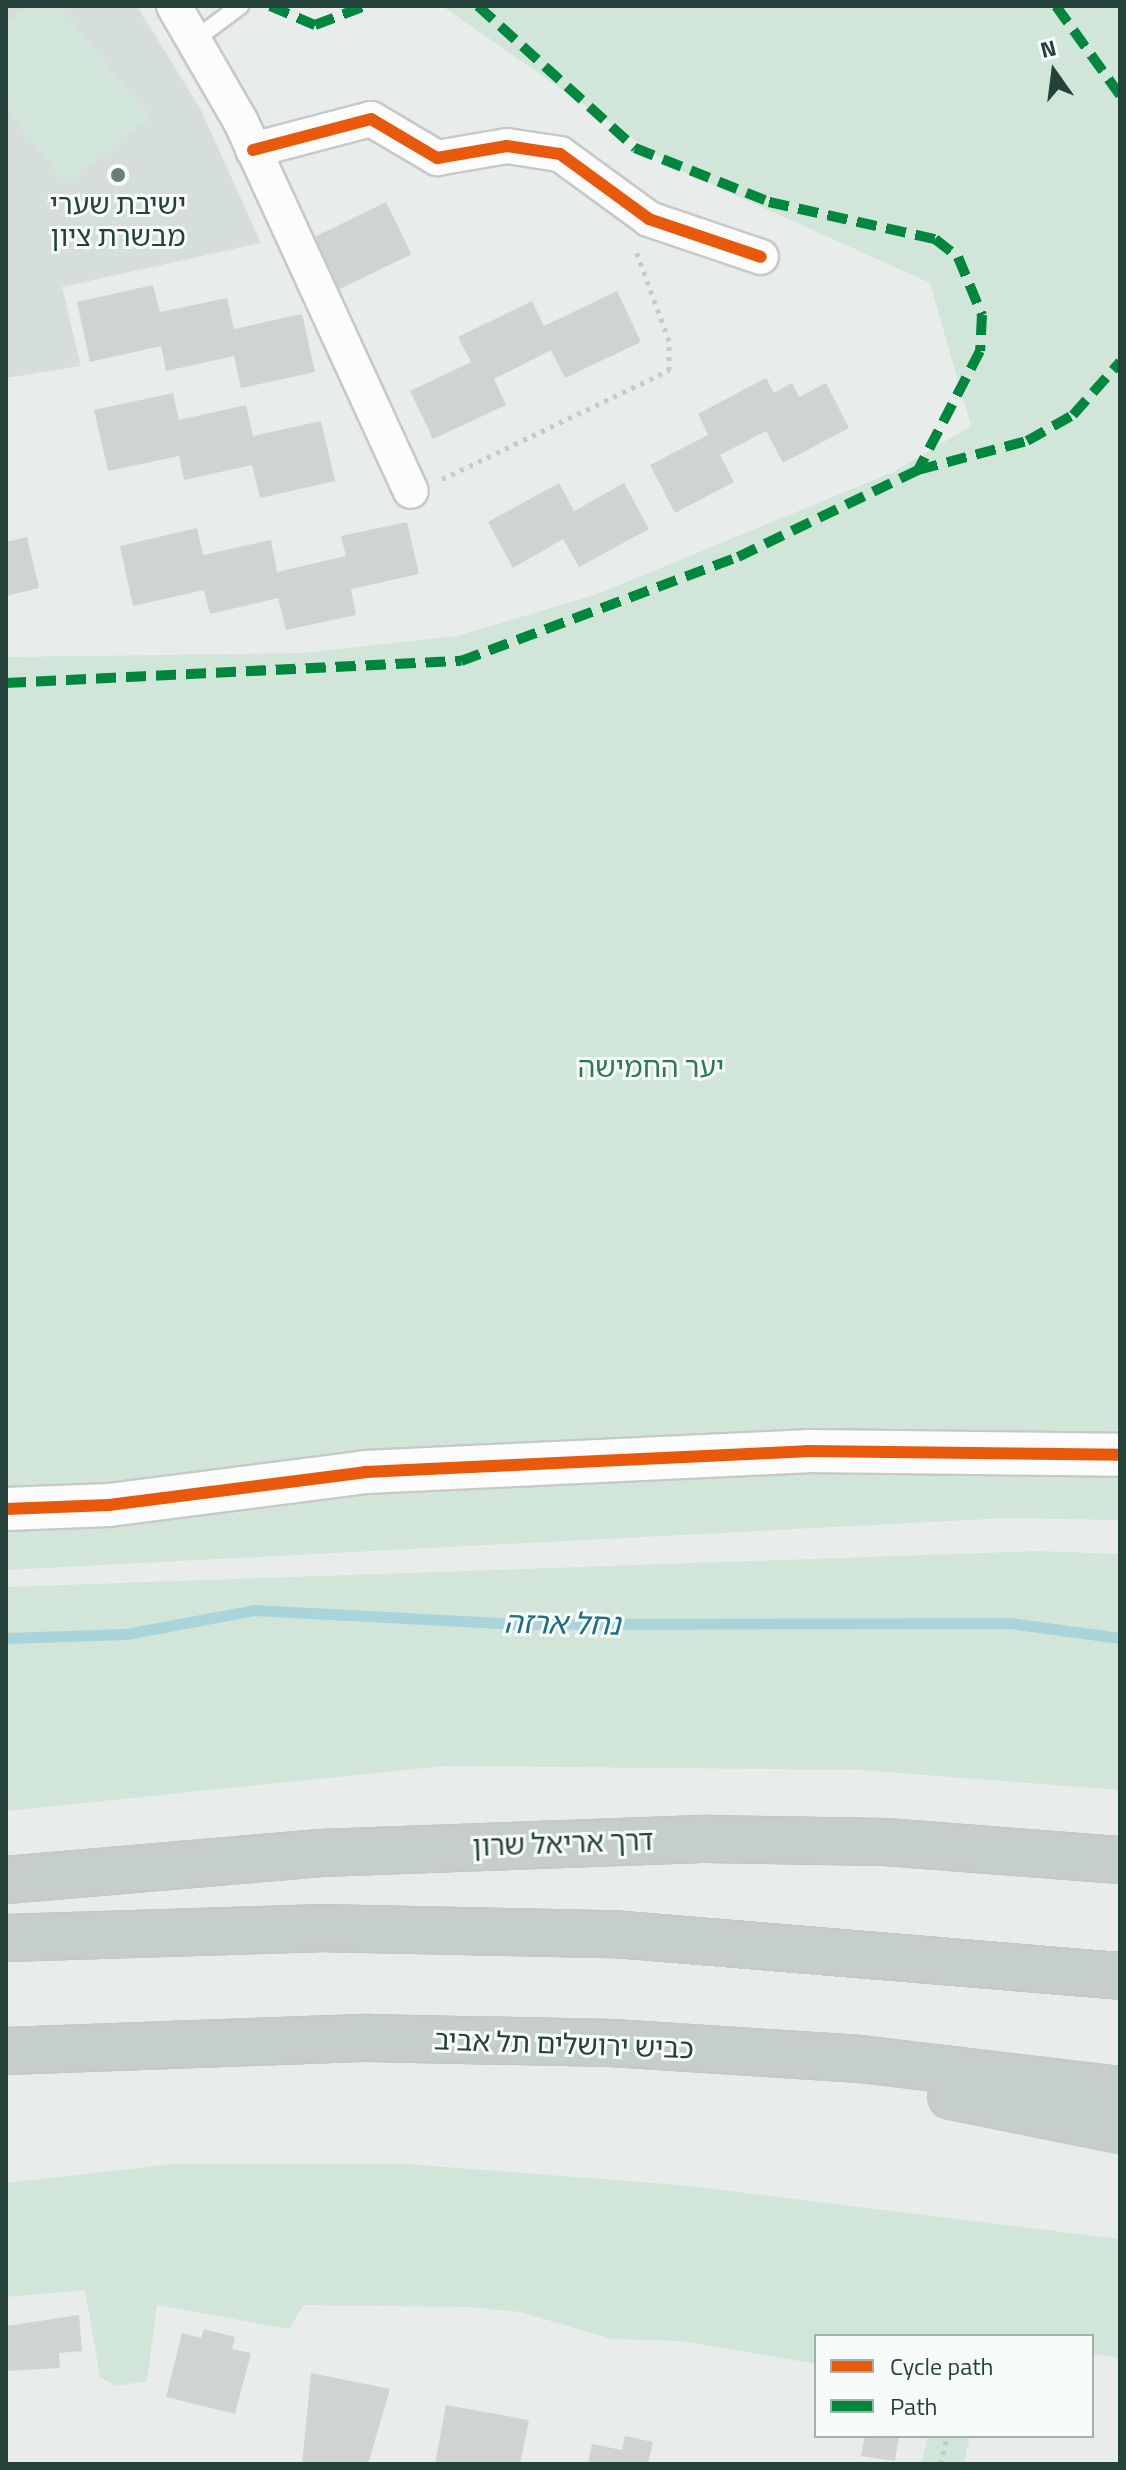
<!DOCTYPE html>
<meta charset="utf-8">
<style>
body{margin:0}
#map{position:relative;width:1126px;height:2470px;overflow:hidden;background:#e8edeb;font-family:"Titillium Web","Noto Sans Hebrew",sans-serif}
div>[style]{position:absolute}
[style*='--x']{left:calc(var(--x)*1px);top:calc(var(--y)*1px);width:calc(var(--w)*1px);rotate:calc(var(--a)*1deg)}
.built>*{inset:0;background:#d6dedb}
.green>*{inset:0;background:#d1e6d8}
.stream>*{height:11px;margin:-5.5px;padding:0 5.5px;transform-origin:5.5px;border-radius:5.5px;background:#a9d4db}
.building>*{inset:0;background:#cfd4d2;transform-origin:0 0}
.path>*{height:5px;margin-top:-2.5px;transform-origin:0;background:repeating-linear-gradient(90deg,#c3ccca 0 4px,transparent 0 10px)}
.roads{filter:drop-shadow(2px 0 #c5cac8) drop-shadow(-2px 0 #c5cac8) drop-shadow(0 2px #c5cac8) drop-shadow(0 -2px #c5cac8)}
.service>*{height:16px;margin:-8px;padding:0 8px;transform-origin:8px;border-radius:8px;background:#fcfcfc}
.minor>*{height:34px;margin:-17px;padding:0 17px;transform-origin:17px;border-radius:17px;background:#fcfcfc}
.tertiary>*{height:42px;margin:-21px;padding:0 21px;transform-origin:21px;border-radius:21px;background:#fcfcfc}
.trunk>*{height:44px;margin:-22px;padding:0 22px;transform-origin:22px;border-radius:22px;background:#c6cecc}
.quiet>*{height:10px;margin-top:-5px;transform-origin:0;background:repeating-linear-gradient(90deg,#00873e 0 20px,transparent 0 30px)}
.cycleway>*{height:12px;margin:-6px;padding:0 6px;transform-origin:6px;border-radius:6px;background:#e8590c}
.dots>*{width:22px;height:22px;translate:-50% -50%;box-sizing:border-box;border:4px solid #f7fbf9;border-radius:50%}
span{translate:-50% -50%;white-space:nowrap;text-align:center;line-height:1.15;-webkit-text-stroke:6px #f7fbf9;paint-order:stroke}
.poi-label{font-size:28px;color:#24423a}
.park-label{font-size:28px;color:#2d7a4b}
.street-label{font-size:28px;color:#24423a}
.water-label{font-size:30px;color:#1c6f80;font-style:italic}
.frame{position:absolute;inset:0;border:8px solid #24423a;pointer-events:none}
.legend{position:absolute;left:814px;top:2334px;width:280px;height:104px;box-sizing:border-box;background:#f7fbf9;border:2px solid #a3b1ad;margin:0;padding:10px 14px;list-style:none;font-size:24px;color:#24423a}
.legend li{display:flex;align-items:center;gap:16px;height:40px}
.legend b{width:40px;border:2px solid #a3b1ad}
.north{position:absolute;left:1014px;top:32px;width:80px;height:80px;-webkit-text-stroke:6px #f7fbf9;paint-order:stroke;rotate:346deg;font-size:22px;font-weight:700;line-height:32px;text-align:center;color:#24423a}
.north::after{content:'';display:block;margin:auto;width:28px;height:36px;background:#24423a;clip-path:polygon(50% 0,100% 100%,50% 72%,0 100%)}
</style>
<div id="map">
<div class="built">
<i style="clip-path:polygon(6px 6px,137px 6px,200px 108px,261px 243px,62px 287px,81px 366px,6px 378px)"></i>
</div>
<div class="green">
<i style="clip-path:polygon(29px 6px,59px 6px,150px 117px,67px 184px,6px 109px,6px 24px)"></i>
<i style="clip-path:polygon(442px 6px,1120px 6px,1120px 1520px,1008px 1518px,6px 1570px,6px 657px,303px 653px,457px 636px,595px 595px,893px 472px,971px 426px,930px 283px,675px 168px)"></i>
<i style="clip-path:polygon(1039px 1551px,1120px 1554px,1120px 1790px,860px 1770px,444px 1766px,6px 1811px,6px 1587px)"></i>
<i style="clip-path:polygon(172px 2164px,407px 2164px,680px 2185px,1120px 2239px,1120px 2358px,1092px 2354px,1092px 2336px,816px 2336px,816px 2364px,682px 2341px,612px 2339px,520px 2312px,470px 2307px,303px 2305px,289px 2329px,157px 2305px,147px 2381px,116px 2386px,100px 2377px,85px 2290px,6px 2297px,6px 2183px)"></i>
<i style="clip-path:polygon(928px 2436px,970px 2436px,964px 2464px,921px 2464px)"></i>
</div>
<div class="stream">
<i style="--x:6;--y:1638;--w:120;--a:-1.9"></i>
<i style="--x:126;--y:1634;--w:130;--a:-10.6"></i>
<i style="--x:254;--y:1610;--w:267;--a:3"></i>
<i style="--x:521;--y:1624;--w:488;--a:-0.1"></i>
<i style="--x:1009;--y:1623;--w:112;--a:7.7"></i>
</div>
<div class="building">
<i style="left:386px;top:202px;width:58px;height:83px;rotate:64deg"></i>
<i style="clip-path:polygon(153px 285px,160px 312px,227px 298px,234px 329px,302px 314px,315px 372px,241px 388px,234px 356px,166px 371px,161px 346px,90px 362px,77px 302px)"></i>
<i style="clip-path:polygon(617px 291px,641px 342px,565px 378px,551px 350px,494px 379px,506px 405px,433px 439px,410px 391px,471px 362px,458px 337px,532px 301px,544px 326px)"></i>
<i style="clip-path:polygon(766px 378px,774px 393px,792px 383px,799px 397px,826px 383px,849px 428px,783px 463px,766px 431px,720px 455px,734px 482px,675px 513px,650px 465px,708px 435px,698px 414px)"></i>
<i style="clip-path:polygon(173px 393px,179px 420px,246px 405px,253px 436px,321px 421px,335px 481px,260px 498px,252px 465px,184px 480px,179px 456px,108px 471px,94px 410px)"></i>
<i style="clip-path:polygon(559px 483px,574px 511px,624px 483px,649px 529px,579px 567px,563px 539px,513px 568px,488px 522px)"></i>
<i style="clip-path:polygon(407px 522px,419px 574px,351px 589px,356px 615px,286px 630px,278px 598px,210px 614px,204px 590px,133px 606px,120px 546px,197px 528px,203px 555px,271px 540px,277px 572px,346px 556px,341px 536px)"></i>
<i style="clip-path:polygon(27px 537px,39px 588px,6px 596px,6px 542px)"></i>
<i style="clip-path:polygon(79px 2315px,82px 2351px,59px 2353px,60px 2368px,6px 2371px,6px 2326px)"></i>
<i style="clip-path:polygon(204px 2329px,235px 2337px,232px 2349px,251px 2353px,235px 2414px,166px 2397px,182px 2333px,201px 2338px)"></i>
<i style="clip-path:polygon(311px 2373px,390px 2389px,368px 2464px,302px 2464px)"></i>
<i style="clip-path:polygon(446px 2405px,529px 2420px,520px 2464px,435px 2464px)"></i>
<i style="clip-path:polygon(625px 2436px,653px 2442px,648px 2464px,588px 2464px,592px 2444px,622px 2450px)"></i>
<i style="clip-path:polygon(865px 2436px,899px 2436px,895px 2461px,861px 2456px)"></i>
</div>
<div class="path">
<i style="--x:442;--y:479;--w:252;--a:-25.6"></i>
<i style="--x:669;--y:370;--w:29;--a:-90"></i>
<i style="--x:669;--y:341;--w:96;--a:-110.1"></i>
<i style="--x:967;--y:2336;--w:1;--a:-90"></i>
<i style="--x:941;--y:2464;--w:29;--a:-78"></i>
</div>
<div class="roads">
<div class="service">
<i style="--x:197;--y:38;--w:54;--a:-36.7"></i>
</div>
<div class="minor">
<i style="--x:174;--y:6;--w:134;--a:60"></i>
<i style="--x:241;--y:122;--w:406;--a:65.3"></i>
<i style="--x:253;--y:150;--w:122;--a:-14.7"></i>
<i style="--x:371;--y:119;--w:77;--a:30.6"></i>
<i style="--x:437;--y:158;--w:71;--a:-9.7"></i>
<i style="--x:507;--y:146;--w:54;--a:8.6"></i>
<i style="--x:560;--y:154;--w:110;--a:36.1"></i>
<i style="--x:649;--y:219;--w:118;--a:18.7"></i>
</div>
<div class="tertiary">
<i style="--x:6;--y:1509;--w:103;--a:-2.2"></i>
<i style="--x:109;--y:1505;--w:258;--a:-7.3"></i>
<i style="--x:365;--y:1472;--w:442;--a:-2.7"></i>
<i style="--x:807;--y:1451;--w:313;--a:0.7"></i>
</div>
<div class="trunk">
<i style="--x:6;--y:1880;--w:316;--a:-4.9"></i>
<i style="--x:321;--y:1853;--w:387;--a:-2.1"></i>
<i style="--x:708;--y:1839;--w:177;--a:1"></i>
<i style="--x:885;--y:1842;--w:236;--a:4.4"></i>
<i style="--x:6;--y:1938;--w:311;--a:-1.8"></i>
<i style="--x:317;--y:1928;--w:297;--a:1.2"></i>
<i style="--x:614;--y:1934;--w:508;--a:4.74"></i>
<i style="--x:6;--y:2051;--w:362;--a:-2.1"></i>
<i style="--x:368;--y:2038;--w:244;--a:1.2"></i>
<i style="--x:612;--y:2043;--w:249;--a:3.7"></i>
<i style="--x:860;--y:2059;--w:262;--a:6.8"></i>
<i style="--x:951;--y:2096;--w:172;--a:11.4"></i>
</div>
</div>
<div class="quiet">
<i style="--x:270;--y:6;--w:49;--a:22.9"></i>
<i style="--x:315;--y:25;--w:53;--a:-20.8"></i>
<i style="--x:478;--y:6;--w:212;--a:42.1"></i>
<i style="--x:635;--y:148;--w:144;--a:21.9"></i>
<i style="--x:769;--y:202;--w:170;--a:12.6"></i>
<i style="--x:935;--y:239;--w:29;--a:38"></i>
<i style="--x:958;--y:257;--w:63;--a:67.5"></i>
<i style="--x:982;--y:315;--w:36;--a:93"></i>
<i style="--x:980;--y:351;--w:134;--a:117.5"></i>
<i style="--x:1056;--y:6;--w:110;--a:54.3"></i>
<i style="--x:6;--y:683;--w:456;--a:-2.8"></i>
<i style="--x:461;--y:661;--w:296;--a:-20.6"></i>
<i style="--x:738;--y:557;--w:200;--a:-25.8"></i>
<i style="--x:918;--y:470;--w:113;--a:-14.9"></i>
<i style="--x:1027;--y:441;--w:53;--a:-29.5"></i>
<i style="--x:1073;--y:415;--w:71;--a:-48.4"></i>
</div>
<div class="cycleway">
<i style="--x:253;--y:150;--w:122;--a:-14.7"></i>
<i style="--x:371;--y:119;--w:77;--a:30.6"></i>
<i style="--x:437;--y:158;--w:71;--a:-9.7"></i>
<i style="--x:507;--y:146;--w:54;--a:8.6"></i>
<i style="--x:560;--y:154;--w:110;--a:36.1"></i>
<i style="--x:649;--y:219;--w:118;--a:18.7"></i>
<i style="--x:6;--y:1509;--w:103;--a:-2.2"></i>
<i style="--x:109;--y:1505;--w:258;--a:-7.3"></i>
<i style="--x:365;--y:1472;--w:442;--a:-2.7"></i>
<i style="--x:807;--y:1451;--w:313;--a:0.7"></i>
</div>
<div class="dots">
<i style="left:118px;top:175px;background:#697e78"></i>
</div>
<div class="poi-label">
<span style="left:118px;top:220px">ישיבת שערי<br>מבשרת ציון</span>
</div>
<div class="park-label">
<span style="left:651px;top:1067px">יער החמישה</span>
</div>
<div class="street-label">
<span style="left:563px;top:1843px;rotate:-2deg">דרך אריאל שרון</span>
<span style="left:564px;top:2044px;rotate:2deg">כביש ירושלים תל אביב</span>
</div>
<div class="water-label">
<span style="left:562px;top:1623px;rotate:1deg">נחל ארזה</span>
</div>
<div class="frame"></div>
<ul class="legend">
<li><b style="height:10px;background:#e8590c"></b>Cycle path</li>
<li><b style="height:10px;background:#00873e"></b>Path</li>
</ul>
<div class="north">N</div>
</div>
